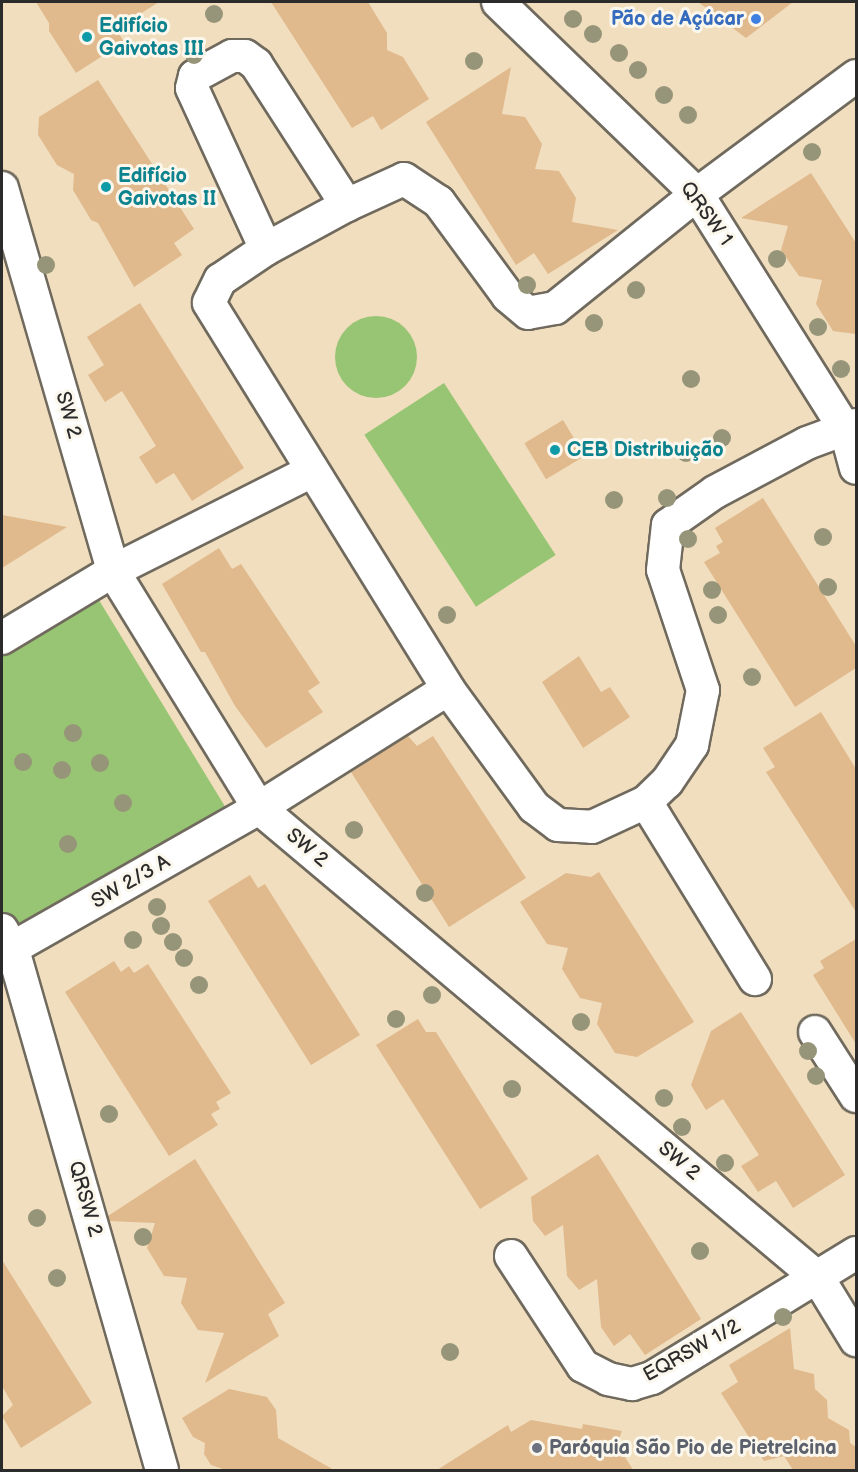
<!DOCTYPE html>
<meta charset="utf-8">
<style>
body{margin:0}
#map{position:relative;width:858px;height:1472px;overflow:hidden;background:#f1debe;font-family:"Balsamiq Sans",sans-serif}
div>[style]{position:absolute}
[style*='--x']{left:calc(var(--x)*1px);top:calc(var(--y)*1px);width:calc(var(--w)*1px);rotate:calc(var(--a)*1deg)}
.green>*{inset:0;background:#98c573;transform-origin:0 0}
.round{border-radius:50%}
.building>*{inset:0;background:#e0b98d;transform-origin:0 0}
.roads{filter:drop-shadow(2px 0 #706a5e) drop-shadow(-2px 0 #706a5e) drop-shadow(0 2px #706a5e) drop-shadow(0 -2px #706a5e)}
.minor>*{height:32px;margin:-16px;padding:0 16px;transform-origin:16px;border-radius:16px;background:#fff}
.trees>*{width:18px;height:18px;margin:-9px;border-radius:50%;background:#969579}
.dots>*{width:16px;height:16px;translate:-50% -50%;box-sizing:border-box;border:3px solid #fbf7ec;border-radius:50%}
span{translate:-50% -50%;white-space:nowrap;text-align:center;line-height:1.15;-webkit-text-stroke:6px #fbf7ec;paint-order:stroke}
.shop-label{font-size:20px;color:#366cbe;font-weight:700}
.right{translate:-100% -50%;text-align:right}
.culture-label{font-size:20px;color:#0d838f;font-weight:700}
.left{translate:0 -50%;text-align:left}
.street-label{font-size:20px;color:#2b2b2b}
.worship-label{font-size:20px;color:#5b616d;font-weight:700}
.frame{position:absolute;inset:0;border:3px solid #2b2b2b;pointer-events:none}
</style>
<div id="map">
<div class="green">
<i class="round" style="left:335px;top:316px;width:82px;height:82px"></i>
<i style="left:444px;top:383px;width:205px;height:95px;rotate:57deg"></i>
<i style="clip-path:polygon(94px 592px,229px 813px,17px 939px,2px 913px,2px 649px)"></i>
</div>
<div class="building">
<i style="clip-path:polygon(36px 2px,159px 2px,116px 29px,124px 42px,76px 73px,49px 31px,49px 23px)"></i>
<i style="clip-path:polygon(271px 2px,368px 2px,387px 33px,387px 50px,403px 57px,429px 99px,381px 130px,373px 116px,352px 128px)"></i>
<i style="clip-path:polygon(698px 2px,793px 2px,746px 38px)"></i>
<i style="clip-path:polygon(511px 67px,502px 114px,525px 117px,542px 144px,535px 169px,559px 171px,576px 198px,572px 222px,618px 230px,548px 274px,534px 253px,516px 265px,426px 122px)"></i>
<i style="clip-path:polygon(98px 80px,194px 229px,174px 243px,182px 255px,134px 287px,98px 223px,91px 220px,73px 190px,74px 174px,57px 165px,38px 135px,39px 117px)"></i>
<i style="clip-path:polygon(811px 173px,856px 243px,856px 334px,833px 331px,816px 304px,822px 280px,799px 276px,781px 250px,788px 226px,741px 218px)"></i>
<i style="clip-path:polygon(140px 303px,244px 468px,192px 501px,174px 473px,156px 484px,139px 457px,156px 446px,122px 391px,105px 402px,88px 375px,104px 365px,87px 337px)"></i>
<i style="left:563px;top:420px;width:42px;height:45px;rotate:59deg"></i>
<i style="clip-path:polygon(763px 498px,856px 646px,856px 668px,795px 707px,704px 562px,720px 553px,716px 546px,723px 542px,715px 528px)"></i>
<i style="clip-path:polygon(2px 515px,67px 527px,2px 568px)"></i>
<i style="clip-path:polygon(219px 548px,232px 569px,241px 564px,320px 683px,308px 691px,323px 712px,266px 748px,235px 706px,205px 652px,201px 652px,162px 584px)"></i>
<i style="clip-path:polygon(579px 656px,601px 692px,610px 687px,630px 717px,583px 748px,542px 682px)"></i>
<i style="clip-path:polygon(821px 712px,856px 769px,856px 912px,766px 772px,775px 767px,763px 748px)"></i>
<i style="clip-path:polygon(408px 736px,417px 746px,433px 736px,526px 878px,449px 927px,351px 772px)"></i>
<i style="clip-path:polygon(599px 872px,694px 1022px,637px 1057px,615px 1053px,597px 1024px,602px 1003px,580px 998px,562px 969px,568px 948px,547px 944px,520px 902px,566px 873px,591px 877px)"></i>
<i style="clip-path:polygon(250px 875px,258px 888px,265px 884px,360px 1035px,311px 1065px,208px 901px)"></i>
<i style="clip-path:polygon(856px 939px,856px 1044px,813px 975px,824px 968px,820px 961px)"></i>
<i style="clip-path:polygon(114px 961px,121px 972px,129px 966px,134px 973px,148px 964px,231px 1093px,216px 1102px,220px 1109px,211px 1114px,218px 1125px,169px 1156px,65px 992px)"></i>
<i style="clip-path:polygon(741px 1012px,845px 1175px,793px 1208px,776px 1181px,758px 1192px,741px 1166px,759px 1155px,723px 1099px,706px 1110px,691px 1085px,711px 1031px)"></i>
<i style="clip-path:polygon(418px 1019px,426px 1032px,436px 1032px,528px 1179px,480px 1209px,376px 1045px)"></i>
<i style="clip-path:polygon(598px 1154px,701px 1319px,645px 1355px,630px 1334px,614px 1346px,601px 1327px,597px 1279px,579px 1290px,567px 1276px,563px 1225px,545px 1236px,533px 1221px,531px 1197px)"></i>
<i style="clip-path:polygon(195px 1159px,285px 1303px,268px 1314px,279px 1336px,205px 1383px,224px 1333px,198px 1330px,181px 1303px,187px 1278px,164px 1276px,147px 1248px,155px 1223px,109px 1221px,108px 1216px)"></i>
<i style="clip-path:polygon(2px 1260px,92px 1403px,21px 1448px,2px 1416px,13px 1405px,2px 1386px)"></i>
<i style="clip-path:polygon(790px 1328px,794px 1369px,814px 1374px,815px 1389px,827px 1400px,828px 1418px,849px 1430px,850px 1443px,856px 1447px,856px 1470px,793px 1470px,784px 1456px,764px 1461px,721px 1393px,738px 1382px,729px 1365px)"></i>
<i style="clip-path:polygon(229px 1389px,267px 1397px,276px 1410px,278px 1438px,334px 1470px,226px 1470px,211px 1465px,204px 1454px,205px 1443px,193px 1437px,182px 1418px)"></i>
<i style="clip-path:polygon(531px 1420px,582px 1429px,583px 1424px,622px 1431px,617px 1444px,633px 1470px,437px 1470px,508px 1425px,511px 1432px)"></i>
</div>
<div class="roads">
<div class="minor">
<i style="--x:498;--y:2;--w:277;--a:44"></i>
<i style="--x:697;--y:194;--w:280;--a:57.8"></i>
<i style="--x:846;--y:431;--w:38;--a:75"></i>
<i style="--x:856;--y:76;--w:198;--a:143.4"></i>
<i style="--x:697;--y:194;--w:182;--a:141.2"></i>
<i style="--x:555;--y:308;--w:27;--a:170"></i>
<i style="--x:528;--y:313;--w:26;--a:-140"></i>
<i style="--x:508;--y:296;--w:117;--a:-126.3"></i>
<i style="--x:439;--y:202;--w:42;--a:-146.7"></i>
<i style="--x:404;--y:179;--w:63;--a:155.5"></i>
<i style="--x:347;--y:205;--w:92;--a:151.5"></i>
<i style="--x:266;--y:249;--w:55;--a:146"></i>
<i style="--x:220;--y:280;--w:25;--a:116"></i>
<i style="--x:209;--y:303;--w:454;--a:58.2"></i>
<i style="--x:448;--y:689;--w:146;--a:53.9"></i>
<i style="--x:534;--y:807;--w:30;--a:37"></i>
<i style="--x:558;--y:825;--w:34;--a:3"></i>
<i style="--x:592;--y:827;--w:60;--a:-24.8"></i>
<i style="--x:646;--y:802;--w:29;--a:-44"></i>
<i style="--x:667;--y:782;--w:45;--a:-56"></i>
<i style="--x:692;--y:745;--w:56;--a:-78.7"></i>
<i style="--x:703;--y:690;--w:126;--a:-108.4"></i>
<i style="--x:663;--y:570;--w:45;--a:-83.7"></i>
<i style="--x:668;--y:525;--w:57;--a:-35.1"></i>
<i style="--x:715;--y:492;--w:104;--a:-28"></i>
<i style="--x:807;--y:443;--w:52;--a:-20.2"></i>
<i style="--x:2;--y:188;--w:399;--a:73.8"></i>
<i style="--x:113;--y:571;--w:278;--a:58.4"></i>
<i style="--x:259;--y:808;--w:730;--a:40.06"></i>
<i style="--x:818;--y:1278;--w:73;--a:58.5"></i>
<i style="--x:266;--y:249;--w:177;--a:-114.7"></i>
<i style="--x:192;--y:88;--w:12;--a:-76"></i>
<i style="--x:195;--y:76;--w:42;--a:-28.4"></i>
<i style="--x:232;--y:56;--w:13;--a:0"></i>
<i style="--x:245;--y:56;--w:14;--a:36"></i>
<i style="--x:256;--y:64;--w:168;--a:57.2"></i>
<i style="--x:2;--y:638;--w:130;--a:-31.1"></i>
<i style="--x:113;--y:571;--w:223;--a:-26.7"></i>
<i style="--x:646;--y:802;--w:208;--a:58.4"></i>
<i style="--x:2;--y:930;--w:23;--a:61"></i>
<i style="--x:13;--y:950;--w:541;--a:74.01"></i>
<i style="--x:2;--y:954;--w:296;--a:-29.6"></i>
<i style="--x:259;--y:808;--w:223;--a:-32.2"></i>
<i style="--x:815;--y:1032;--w:76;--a:57.4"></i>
<i style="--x:511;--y:1256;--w:131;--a:56.8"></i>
<i style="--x:583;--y:1366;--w:28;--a:27"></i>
<i style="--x:608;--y:1379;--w:25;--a:12"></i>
<i style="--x:632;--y:1384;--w:21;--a:-17"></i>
<i style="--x:652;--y:1378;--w:239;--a:-31.5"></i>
</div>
</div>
<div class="trees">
<i style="left:214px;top:14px"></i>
<i style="left:573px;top:19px"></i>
<i style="left:593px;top:34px"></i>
<i style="left:619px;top:53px"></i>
<i style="left:194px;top:55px"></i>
<i style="left:474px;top:61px"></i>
<i style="left:638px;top:70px"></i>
<i style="left:664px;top:95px"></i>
<i style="left:688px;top:115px"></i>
<i style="left:812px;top:152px"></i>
<i style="left:777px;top:259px"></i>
<i style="left:46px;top:265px"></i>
<i style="left:527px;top:285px"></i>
<i style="left:636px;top:290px"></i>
<i style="left:594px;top:323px"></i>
<i style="left:818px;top:327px"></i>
<i style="left:841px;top:369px"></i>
<i style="left:691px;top:379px"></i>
<i style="left:722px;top:438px"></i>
<i style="left:686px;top:453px"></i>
<i style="left:667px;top:498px"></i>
<i style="left:614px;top:500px"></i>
<i style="left:823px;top:537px"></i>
<i style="left:688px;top:539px"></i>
<i style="left:828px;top:587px"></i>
<i style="left:712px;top:590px"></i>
<i style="left:447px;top:615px"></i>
<i style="left:718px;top:615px"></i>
<i style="left:752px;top:677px"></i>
<i style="left:73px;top:733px"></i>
<i style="left:23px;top:762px"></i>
<i style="left:100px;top:763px"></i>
<i style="left:62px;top:770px"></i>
<i style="left:123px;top:803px"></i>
<i style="left:354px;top:830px"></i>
<i style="left:68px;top:844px"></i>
<i style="left:425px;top:893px"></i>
<i style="left:157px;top:907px"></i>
<i style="left:161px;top:926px"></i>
<i style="left:133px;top:940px"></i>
<i style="left:173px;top:942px"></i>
<i style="left:184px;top:958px"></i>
<i style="left:199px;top:985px"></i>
<i style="left:432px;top:995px"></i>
<i style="left:396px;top:1019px"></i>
<i style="left:581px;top:1022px"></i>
<i style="left:808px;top:1051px"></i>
<i style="left:816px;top:1076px"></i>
<i style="left:512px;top:1089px"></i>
<i style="left:664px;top:1098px"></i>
<i style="left:109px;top:1114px"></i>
<i style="left:682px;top:1127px"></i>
<i style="left:725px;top:1163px"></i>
<i style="left:37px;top:1218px"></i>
<i style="left:143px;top:1237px"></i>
<i style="left:700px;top:1251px"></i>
<i style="left:57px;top:1278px"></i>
<i style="left:783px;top:1317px"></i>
<i style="left:450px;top:1352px"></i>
</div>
<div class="dots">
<i style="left:756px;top:19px;background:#3f7fe0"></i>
<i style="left:87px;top:37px;background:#0f9aa8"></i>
<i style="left:106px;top:187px;background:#0f9aa8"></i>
<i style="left:555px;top:450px;background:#0f9aa8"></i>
<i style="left:537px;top:1448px;background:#6b7280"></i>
</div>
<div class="shop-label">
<span class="right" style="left:744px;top:19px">Pão de Açúcar</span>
</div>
<div class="culture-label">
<span class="left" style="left:99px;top:38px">Edifício<br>Gaivotas III</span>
<span class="left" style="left:118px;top:188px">Edifício<br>Gaivotas II</span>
<span class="left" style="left:567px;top:450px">CEB Distribuição</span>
</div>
<div class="street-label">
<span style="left:706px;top:214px;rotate:54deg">QRSW 1</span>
<span style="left:68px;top:415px;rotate:74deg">SW 2</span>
<span style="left:307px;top:848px;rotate:40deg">SW 2</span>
<span style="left:131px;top:882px;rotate:-30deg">SW 2/3 A</span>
<span style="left:679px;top:1161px;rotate:40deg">SW 2</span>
<span style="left:85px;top:1199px;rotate:74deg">QRSW 2</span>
<span style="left:692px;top:1351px;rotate:-29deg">EQRSW 1/2</span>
</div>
<div class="worship-label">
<span class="left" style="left:549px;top:1448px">Paróquia São Pio de Pietrelcina</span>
</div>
<div class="frame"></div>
</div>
